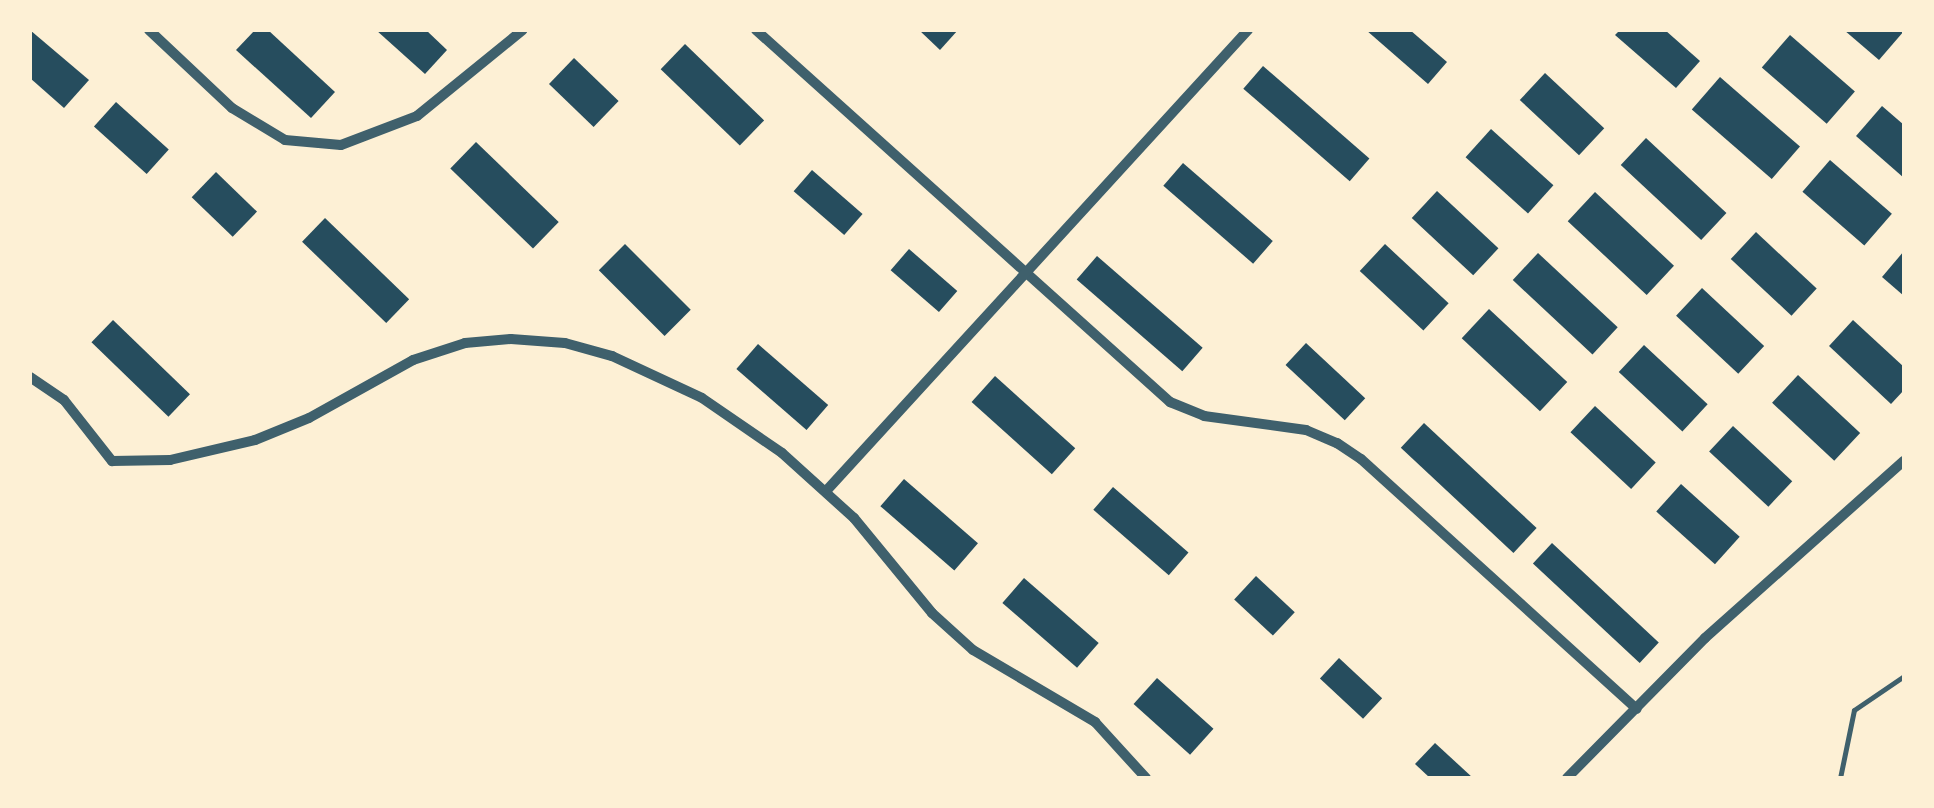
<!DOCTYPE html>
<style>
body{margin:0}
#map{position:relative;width:1934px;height:808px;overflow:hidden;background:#fdf0d5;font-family:"Noto Sans",sans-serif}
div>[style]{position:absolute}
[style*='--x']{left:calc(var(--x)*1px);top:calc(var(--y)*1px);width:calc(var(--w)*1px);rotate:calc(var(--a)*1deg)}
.building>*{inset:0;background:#264d5e;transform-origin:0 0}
.service>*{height:5px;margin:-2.5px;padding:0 2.5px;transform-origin:2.5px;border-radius:2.5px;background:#3f606c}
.minor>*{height:10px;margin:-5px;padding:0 5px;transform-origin:5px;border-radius:5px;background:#3f606c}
span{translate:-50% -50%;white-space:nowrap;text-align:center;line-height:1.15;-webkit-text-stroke:9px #fdf0d5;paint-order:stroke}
.frame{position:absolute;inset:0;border:32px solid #fdf0d5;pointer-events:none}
</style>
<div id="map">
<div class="building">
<i style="clip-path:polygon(30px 30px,89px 80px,64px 108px,30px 78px)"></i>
<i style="clip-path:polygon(255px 30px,268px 30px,335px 92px,311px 118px,236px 50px)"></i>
<i style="clip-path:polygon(376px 30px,426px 30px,447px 50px,425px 74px)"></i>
<i style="clip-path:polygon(919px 30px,958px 30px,940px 50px)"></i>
<i style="clip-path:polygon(1366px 30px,1410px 30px,1447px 62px,1428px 84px)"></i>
<i style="clip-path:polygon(1620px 30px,1665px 30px,1700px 61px,1676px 88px,1615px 35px)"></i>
<i style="clip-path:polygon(1844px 30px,1904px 30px,1904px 31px,1879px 60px)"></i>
<i style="left:1790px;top:35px;width:86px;height:43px;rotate:41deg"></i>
<i style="left:685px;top:44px;width:110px;height:35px;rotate:44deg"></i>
<i style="left:574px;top:58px;width:62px;height:36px;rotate:44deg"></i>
<i style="left:1263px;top:66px;width:141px;height:30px;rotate:41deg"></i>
<i style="left:1545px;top:73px;width:81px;height:37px;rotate:43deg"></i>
<i style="left:1720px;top:77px;width:106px;height:43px;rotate:41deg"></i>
<i style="left:116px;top:102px;width:71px;height:33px;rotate:42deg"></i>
<i style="clip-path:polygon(1882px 106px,1904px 125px,1904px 178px,1856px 136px)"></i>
<i style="left:1491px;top:129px;width:84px;height:38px;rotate:42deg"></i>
<i style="left:1646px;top:138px;width:110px;height:37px;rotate:43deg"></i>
<i style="left:476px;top:142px;width:115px;height:37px;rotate:44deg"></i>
<i style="left:1830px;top:160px;width:82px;height:42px;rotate:41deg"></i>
<i style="left:1183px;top:163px;width:119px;height:30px;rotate:41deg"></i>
<i style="left:812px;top:170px;width:67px;height:28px;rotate:41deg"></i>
<i style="left:216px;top:172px;width:57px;height:35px;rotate:44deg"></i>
<i style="left:1437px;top:191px;width:84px;height:37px;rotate:43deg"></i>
<i style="left:1595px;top:192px;width:108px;height:40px;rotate:43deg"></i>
<i style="left:325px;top:218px;width:117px;height:33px;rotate:44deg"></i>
<i style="left:1756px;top:232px;width:83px;height:37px;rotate:43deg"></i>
<i style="left:625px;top:244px;width:93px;height:37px;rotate:45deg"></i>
<i style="left:1385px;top:244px;width:87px;height:37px;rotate:43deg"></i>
<i style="left:909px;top:249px;width:64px;height:28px;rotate:41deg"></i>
<i style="clip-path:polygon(1904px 251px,1904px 296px,1882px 277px)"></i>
<i style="left:1538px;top:253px;width:109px;height:37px;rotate:43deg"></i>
<i style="left:1097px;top:256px;width:140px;height:31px;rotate:41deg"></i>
<i style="left:1702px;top:288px;width:85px;height:38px;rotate:43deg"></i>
<i style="left:1489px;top:309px;width:107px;height:40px;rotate:43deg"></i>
<i style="left:113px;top:320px;width:107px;height:31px;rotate:44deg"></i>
<i style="clip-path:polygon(1853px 320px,1904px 367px,1904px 390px,1891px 404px,1829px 346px)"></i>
<i style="left:1306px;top:343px;width:81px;height:30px;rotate:43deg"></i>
<i style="left:758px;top:344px;width:93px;height:33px;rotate:41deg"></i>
<i style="left:1644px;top:345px;width:87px;height:37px;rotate:43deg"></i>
<i style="left:1798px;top:375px;width:85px;height:38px;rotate:43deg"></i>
<i style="left:995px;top:376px;width:108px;height:35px;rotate:42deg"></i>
<i style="left:1595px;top:406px;width:83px;height:36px;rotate:43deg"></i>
<i style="left:1424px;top:423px;width:154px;height:34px;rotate:43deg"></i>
<i style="left:1733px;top:426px;width:81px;height:35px;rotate:43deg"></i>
<i style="left:904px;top:479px;width:98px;height:36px;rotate:41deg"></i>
<i style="left:1681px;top:484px;width:79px;height:37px;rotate:42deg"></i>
<i style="left:1113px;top:487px;width:100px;height:30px;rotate:41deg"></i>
<i style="left:1552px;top:543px;width:146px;height:28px;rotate:43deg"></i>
<i style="left:1256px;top:576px;width:53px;height:32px;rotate:43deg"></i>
<i style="left:1024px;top:578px;width:99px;height:33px;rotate:41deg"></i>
<i style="left:1339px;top:658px;width:59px;height:28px;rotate:43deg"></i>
<i style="left:1157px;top:678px;width:76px;height:35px;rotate:42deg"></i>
<i style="clip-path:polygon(1435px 743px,1473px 778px,1430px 778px,1415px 764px)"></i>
</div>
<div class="service">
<i style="--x:1840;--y:778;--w:69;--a:-78.4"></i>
<i style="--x:1854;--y:710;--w:60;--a:-34.2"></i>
</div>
<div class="minor">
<i style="--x:149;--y:30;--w:114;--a:43.2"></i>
<i style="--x:232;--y:108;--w:62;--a:31.1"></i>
<i style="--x:285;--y:140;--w:56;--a:5.1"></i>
<i style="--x:341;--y:145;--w:81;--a:-20.9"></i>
<i style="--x:417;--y:116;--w:136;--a:-39.1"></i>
<i style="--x:756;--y:30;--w:557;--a:41.94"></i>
<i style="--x:1170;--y:402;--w:37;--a:22"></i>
<i style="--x:1204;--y:416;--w:103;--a:7.8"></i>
<i style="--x:1306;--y:430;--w:34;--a:23"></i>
<i style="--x:1337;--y:443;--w:29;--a:34"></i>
<i style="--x:1361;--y:459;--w:372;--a:42.2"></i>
<i style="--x:30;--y:377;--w:41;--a:34.1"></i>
<i style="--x:64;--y:400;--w:78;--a:51.8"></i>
<i style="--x:112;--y:461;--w:58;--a:-1"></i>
<i style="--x:170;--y:460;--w:87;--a:-13.2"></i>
<i style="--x:255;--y:440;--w:58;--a:-22.2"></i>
<i style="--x:309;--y:418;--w:119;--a:-29.1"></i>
<i style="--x:413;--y:360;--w:55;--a:-18.1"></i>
<i style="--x:465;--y:343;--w:46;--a:-5"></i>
<i style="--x:511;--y:339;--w:54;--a:4.2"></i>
<i style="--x:565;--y:343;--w:49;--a:15.5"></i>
<i style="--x:612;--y:356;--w:99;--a:25"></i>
<i style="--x:702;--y:398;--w:97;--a:34.5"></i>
<i style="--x:782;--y:453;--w:97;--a:42.1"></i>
<i style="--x:854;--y:518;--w:123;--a:50.6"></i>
<i style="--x:932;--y:613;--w:55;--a:42.1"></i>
<i style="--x:973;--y:650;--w:142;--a:30.5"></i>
<i style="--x:1095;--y:722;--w:76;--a:47.7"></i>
<i style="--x:827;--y:490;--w:624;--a:-47.53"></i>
<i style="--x:1567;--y:778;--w:197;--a:-45.4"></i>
<i style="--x:1705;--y:638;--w:266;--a:-41.7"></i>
</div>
<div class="frame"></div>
</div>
